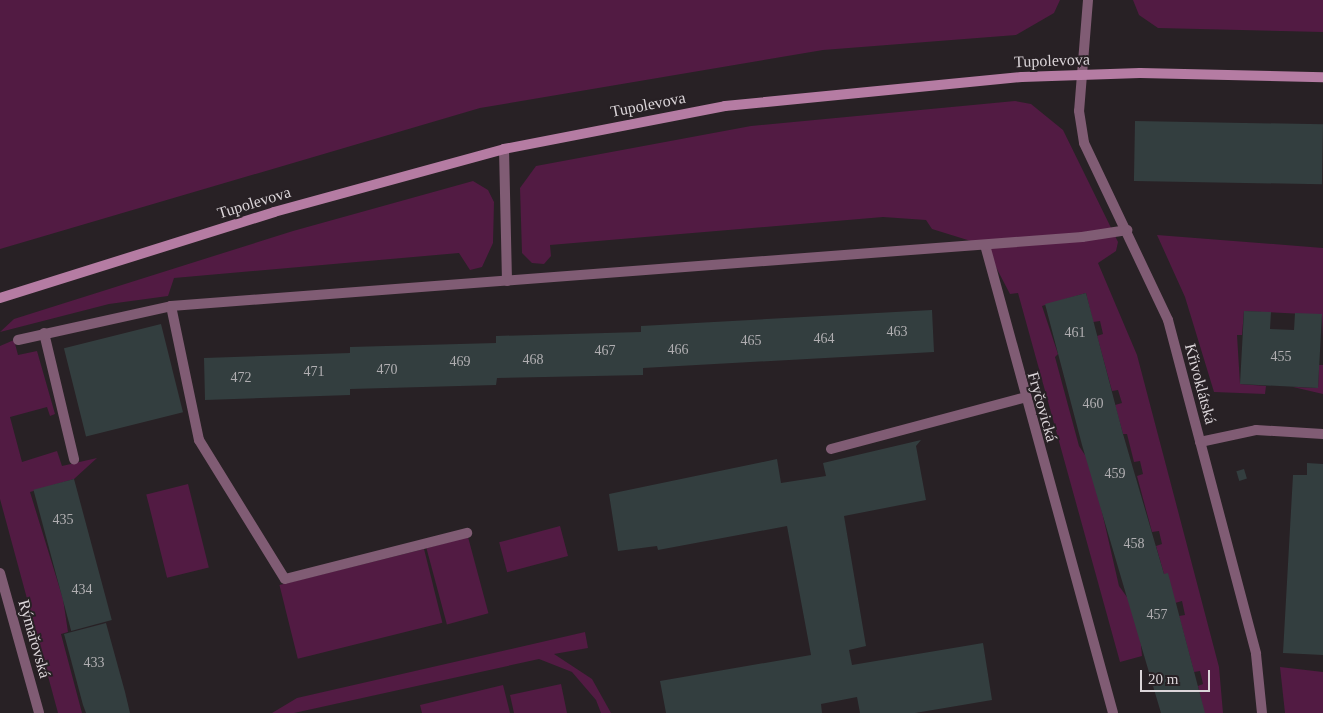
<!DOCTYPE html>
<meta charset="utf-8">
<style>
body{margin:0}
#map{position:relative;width:1323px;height:713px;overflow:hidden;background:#282125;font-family:"Times New Roman",serif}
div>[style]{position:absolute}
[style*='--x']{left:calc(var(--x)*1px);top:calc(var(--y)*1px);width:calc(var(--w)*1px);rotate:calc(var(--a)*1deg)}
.green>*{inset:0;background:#521b43;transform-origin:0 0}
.building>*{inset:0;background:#333e3f;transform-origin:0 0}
.service>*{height:10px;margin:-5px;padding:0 5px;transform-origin:5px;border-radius:5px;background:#805c74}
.minor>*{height:10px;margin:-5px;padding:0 5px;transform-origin:5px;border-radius:5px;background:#805c74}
.secondary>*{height:10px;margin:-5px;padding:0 5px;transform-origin:5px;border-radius:5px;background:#b57ca3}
span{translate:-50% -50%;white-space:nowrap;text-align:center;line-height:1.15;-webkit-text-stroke:4px #282125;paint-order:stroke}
.number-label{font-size:14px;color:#b1afb2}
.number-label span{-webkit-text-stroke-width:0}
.street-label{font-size:16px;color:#dbd5d9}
.scale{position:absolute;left:1140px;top:670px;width:70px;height:22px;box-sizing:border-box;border:2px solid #dbd5d9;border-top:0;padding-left:6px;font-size:15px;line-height:18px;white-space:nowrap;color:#dbd5d9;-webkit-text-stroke:4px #282125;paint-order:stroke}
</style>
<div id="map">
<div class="green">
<i style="clip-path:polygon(0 0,1060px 0,1054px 13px,1016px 35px,823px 50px,480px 108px,0 249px)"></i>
<i style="clip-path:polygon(1133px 0,1323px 0,1323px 32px,1158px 28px,1139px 15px)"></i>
<i style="clip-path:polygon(1015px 101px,1031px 104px,1063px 130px,1118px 242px,1116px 251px,1098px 263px,1137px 355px,1219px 667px,1223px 713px,1204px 713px,1198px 686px,1203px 684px,1200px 671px,1194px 672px,1179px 616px,1185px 615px,1182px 601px,1175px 603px,1164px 574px,1156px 546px,1162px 544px,1159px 531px,1152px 532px,1137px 476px,1143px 474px,1140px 461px,1134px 462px,1127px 434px,1123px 434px,1115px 405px,1122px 403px,1118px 390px,1112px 391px,1097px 336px,1103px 334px,1100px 321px,1093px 322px,1086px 293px,1042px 306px,1058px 354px,1055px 357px,1079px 446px,1091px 464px,1119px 586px,1132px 604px,1140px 634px,1142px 656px,1120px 662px,1018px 293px,1010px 294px,988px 252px,974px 242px,932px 229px,926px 220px,883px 217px,550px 245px,551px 256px,544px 264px,532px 263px,522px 253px,520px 188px,536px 166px,751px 126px)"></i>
<i style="clip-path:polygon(473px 181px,488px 190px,494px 202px,493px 243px,482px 267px,470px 270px,459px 253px,174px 278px,168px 296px,109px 304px,0 332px,14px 319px,293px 231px)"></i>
<i style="clip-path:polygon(1157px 235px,1323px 248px,1323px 339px,1322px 315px,1244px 311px,1242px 335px,1237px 335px,1240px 384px,1266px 386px,1265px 394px,1214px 392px,1185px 297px)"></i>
<i style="clip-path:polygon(14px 340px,18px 355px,37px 351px,55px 414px,50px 416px,47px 407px,10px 417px,22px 462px,57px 451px,62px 466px,97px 458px,74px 479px,30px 492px,63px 599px,68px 632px,61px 634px,82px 713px,58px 713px,0 499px,0 346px)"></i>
<i style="clip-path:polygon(1319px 365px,1323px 365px,1323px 394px,1293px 387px,1318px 388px)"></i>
<i style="left:188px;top:484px;width:86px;height:43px;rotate:76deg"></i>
<i style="left:560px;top:526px;width:31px;height:63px;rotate:75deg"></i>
<i style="left:468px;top:537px;width:79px;height:43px;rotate:75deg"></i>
<i style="left:424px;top:549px;width:76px;height:149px;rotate:76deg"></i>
<i style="clip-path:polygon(585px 632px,588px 648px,554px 654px,592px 679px,611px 713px,601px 713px,596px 700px,572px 672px,539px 659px,294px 713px,272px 713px,297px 698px)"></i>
<i style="clip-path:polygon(1280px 667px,1323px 672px,1323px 713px,1285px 713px)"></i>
<i style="clip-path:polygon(561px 684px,567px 713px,514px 713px,510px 695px)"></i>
<i style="clip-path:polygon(503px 685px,510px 713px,422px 713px,420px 705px)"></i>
</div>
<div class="building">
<i style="left:1135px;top:121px;width:188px;height:60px;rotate:1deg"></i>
<i style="clip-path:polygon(1086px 293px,1123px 434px,1164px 574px,1168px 573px,1205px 713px,1161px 713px,1082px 445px,1045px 304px)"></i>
<i style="clip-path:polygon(932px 310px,934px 352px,643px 368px,643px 375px,497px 378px,496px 385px,350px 389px,350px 395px,205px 400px,204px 358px,350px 353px,350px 347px,496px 343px,496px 336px,641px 332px,641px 326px)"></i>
<i style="clip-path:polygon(1244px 311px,1271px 312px,1270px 329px,1294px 330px,1295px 313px,1322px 314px,1318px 388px,1240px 384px)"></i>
<i style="left:161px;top:324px;width:91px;height:100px;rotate:76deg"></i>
<i style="clip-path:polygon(921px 440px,916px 446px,926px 500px,844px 516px,866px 646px,849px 650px,852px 665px,983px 643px,992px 700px,915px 713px,860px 713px,857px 697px,821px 704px,822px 713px,666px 713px,660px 681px,811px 655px,787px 526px,658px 550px,657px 546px,618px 551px,609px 494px,777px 459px,781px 483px,826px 476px,823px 463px)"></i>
<i style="clip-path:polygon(1307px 463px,1323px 464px,1323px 655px,1283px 653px,1293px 475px,1307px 475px)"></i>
<i style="left:1244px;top:469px;width:10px;height:8px;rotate:73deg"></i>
<i style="left:74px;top:479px;width:146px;height:42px;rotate:75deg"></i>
<i style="clip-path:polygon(106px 623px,125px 692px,130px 713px,86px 713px,83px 705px,64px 634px)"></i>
</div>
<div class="service">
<i style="--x:504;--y:149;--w:132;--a:88.7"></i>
<i style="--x:44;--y:333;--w:130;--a:76.6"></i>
<i style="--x:18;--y:340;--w:157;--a:-12.5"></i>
<i style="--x:171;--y:306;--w:137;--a:78.2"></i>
<i style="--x:199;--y:440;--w:163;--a:58.3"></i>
<i style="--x:285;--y:579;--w:188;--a:-14.2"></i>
<i style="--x:831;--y:449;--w:199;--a:-14.9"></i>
</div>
<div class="minor">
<i style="--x:1088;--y:0;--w:111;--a:94.6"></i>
<i style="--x:1079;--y:111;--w:32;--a:81"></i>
<i style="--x:1084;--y:143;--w:196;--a:64.6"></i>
<i style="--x:1168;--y:320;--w:345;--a:75.2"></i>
<i style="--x:1256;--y:654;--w:59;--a:84.2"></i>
<i style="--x:985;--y:245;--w:485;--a:74.7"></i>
<i style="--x:171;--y:306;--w:914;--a:-4.33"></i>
<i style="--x:1082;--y:237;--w:46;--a:-8.8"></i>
<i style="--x:1200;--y:442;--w:57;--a:-12.1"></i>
<i style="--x:1256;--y:430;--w:67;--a:3.4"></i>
<i style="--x:0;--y:573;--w:145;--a:74.4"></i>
</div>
<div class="secondary">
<i style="--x:0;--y:298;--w:287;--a:-17.4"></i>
<i style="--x:274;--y:212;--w:238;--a:-15.3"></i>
<i style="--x:504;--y:149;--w:225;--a:-11"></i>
<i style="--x:725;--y:106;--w:298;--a:-5.6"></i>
<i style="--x:1022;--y:77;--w:118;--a:-1.9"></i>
<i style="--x:1140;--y:73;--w:183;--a:1.3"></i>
</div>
<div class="number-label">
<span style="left:897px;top:332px">463</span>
<span style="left:1075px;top:333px">461</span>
<span style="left:824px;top:339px">464</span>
<span style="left:751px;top:341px">465</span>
<span style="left:678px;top:350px">466</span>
<span style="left:605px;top:351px">467</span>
<span style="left:1281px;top:357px">455</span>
<span style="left:533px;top:360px">468</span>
<span style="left:460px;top:362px">469</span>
<span style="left:387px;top:370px">470</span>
<span style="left:314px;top:372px">471</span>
<span style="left:241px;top:378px">472</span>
<span style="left:1093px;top:404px">460</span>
<span style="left:1115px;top:474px">459</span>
<span style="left:63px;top:520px">435</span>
<span style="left:1134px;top:544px">458</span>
<span style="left:82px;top:590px">434</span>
<span style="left:1157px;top:615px">457</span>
<span style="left:94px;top:663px">433</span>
</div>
<div class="street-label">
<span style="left:1052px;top:61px;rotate:-2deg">Tupolevova</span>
<span style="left:648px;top:105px;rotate:-11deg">Tupolevova</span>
<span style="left:254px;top:203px;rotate:-17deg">Tupolevova</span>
<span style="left:1200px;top:384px;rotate:75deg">Křivoklátská</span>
<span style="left:1042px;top:407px;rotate:74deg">Fryčovická</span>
<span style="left:34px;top:639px;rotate:74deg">Rýmařovská</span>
</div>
<div class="scale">20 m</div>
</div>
